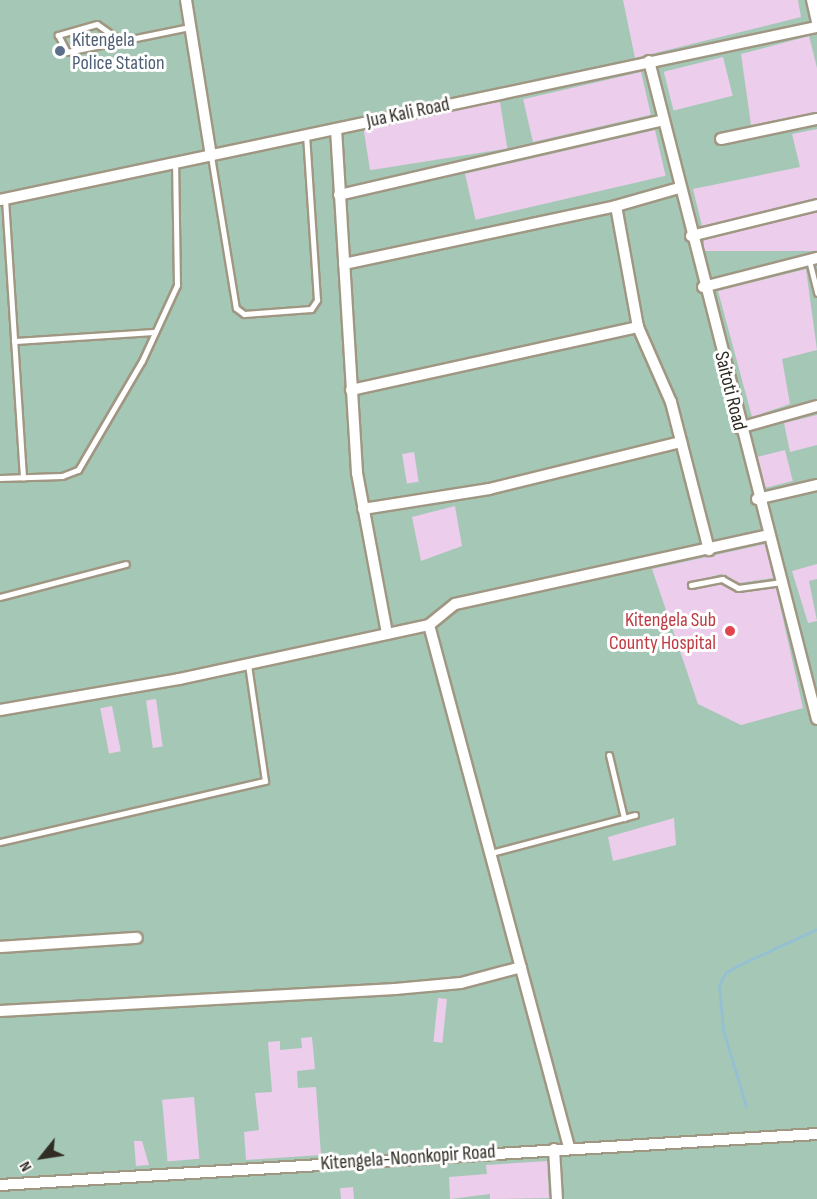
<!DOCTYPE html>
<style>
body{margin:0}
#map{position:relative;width:817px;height:1199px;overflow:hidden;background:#f6ecd6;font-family:"Sofia Sans Condensed",sans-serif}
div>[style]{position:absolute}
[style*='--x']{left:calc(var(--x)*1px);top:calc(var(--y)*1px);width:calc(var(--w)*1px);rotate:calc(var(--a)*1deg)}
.green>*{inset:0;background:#a5c8b6;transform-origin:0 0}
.stream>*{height:3px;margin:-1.5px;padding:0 1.5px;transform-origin:1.5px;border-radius:1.5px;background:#95c0d2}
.building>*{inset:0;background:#eccdeb;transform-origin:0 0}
.roads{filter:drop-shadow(2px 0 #a09783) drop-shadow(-2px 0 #a09783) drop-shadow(0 2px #a09783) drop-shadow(0 -2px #a09783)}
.lane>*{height:5px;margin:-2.5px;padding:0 2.5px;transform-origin:2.5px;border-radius:2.5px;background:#fff}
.street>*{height:10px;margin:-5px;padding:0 5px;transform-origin:5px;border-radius:5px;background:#fff}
.dots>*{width:16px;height:16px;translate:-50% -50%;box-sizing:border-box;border:3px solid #fff;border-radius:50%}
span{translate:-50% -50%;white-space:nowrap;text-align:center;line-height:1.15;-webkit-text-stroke:6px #fff;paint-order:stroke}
.service-label{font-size:20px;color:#4e5e75}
.left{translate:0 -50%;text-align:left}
.street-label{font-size:20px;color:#312d25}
.health-label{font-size:20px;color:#be3a42}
.right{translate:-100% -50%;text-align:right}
.north{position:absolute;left:12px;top:1127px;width:60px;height:60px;-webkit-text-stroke:4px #fff;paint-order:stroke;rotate:240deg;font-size:16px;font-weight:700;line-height:24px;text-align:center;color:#312d25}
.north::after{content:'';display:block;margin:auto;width:21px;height:27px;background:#312d25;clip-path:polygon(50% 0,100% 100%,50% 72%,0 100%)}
</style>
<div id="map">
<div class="green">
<i style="left:0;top:0;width:817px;height:1199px"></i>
</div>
<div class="stream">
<i style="--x:746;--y:1106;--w:79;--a:-106.8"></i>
<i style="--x:723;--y:1030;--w:45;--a:-95.1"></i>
<i style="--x:719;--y:985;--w:13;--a:-63"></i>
<i style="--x:725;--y:973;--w:16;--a:-30"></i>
<i style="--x:739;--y:965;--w:86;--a:-24.8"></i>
</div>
<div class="building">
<i style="clip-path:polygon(623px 0,798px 0,801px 17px,635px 58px)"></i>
<i style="clip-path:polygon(809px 36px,817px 68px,817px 112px,751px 125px,741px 54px)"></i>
<i style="left:723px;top:57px;width:40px;height:61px;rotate:76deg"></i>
<i style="left:641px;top:72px;width:44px;height:121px;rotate:77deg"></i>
<i style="left:500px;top:102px;width:47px;height:139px;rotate:81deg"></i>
<i style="clip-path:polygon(817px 129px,817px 198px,702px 226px,693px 189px,800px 167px,792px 134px)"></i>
<i style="left:655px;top:130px;width:47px;height:195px;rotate:77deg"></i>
<i style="left:817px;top:213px;width:38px;height:113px;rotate:90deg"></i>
<i style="clip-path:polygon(806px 269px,817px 350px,782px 359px,790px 404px,752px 417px,718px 291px)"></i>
<i style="clip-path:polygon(817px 415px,817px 445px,790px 452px,784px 423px)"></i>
<i style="left:785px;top:450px;width:32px;height:28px;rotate:76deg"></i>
<i style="left:414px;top:452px;width:30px;height:12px;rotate:81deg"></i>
<i style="clip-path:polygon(455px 506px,462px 546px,421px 561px,412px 517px)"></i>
<i style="clip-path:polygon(765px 544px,773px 578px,739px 583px,721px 574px,686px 584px,691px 590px,721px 584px,738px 593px,776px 588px,803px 708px,741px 725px,698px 704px,652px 569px)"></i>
<i style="clip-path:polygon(817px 564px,817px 579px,809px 581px,817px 621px,808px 623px,792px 571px)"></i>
<i style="left:156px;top:699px;width:48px;height:10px;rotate:82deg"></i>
<i style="left:112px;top:706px;width:46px;height:12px;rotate:79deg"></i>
<i style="clip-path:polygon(674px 818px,676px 845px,613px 861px,608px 837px)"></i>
<i style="left:438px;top:998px;width:9px;height:44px;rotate:6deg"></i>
<i style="clip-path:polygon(312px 1037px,315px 1069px,297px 1071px,298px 1088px,316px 1087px,321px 1155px,246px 1160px,244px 1132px,259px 1130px,255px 1093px,272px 1092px,268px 1042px,280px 1041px,280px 1050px,302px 1048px,301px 1038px)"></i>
<i style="left:194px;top:1097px;width:62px;height:32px;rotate:85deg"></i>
<i style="clip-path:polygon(134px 1141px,142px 1141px,149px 1165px,136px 1166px)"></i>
<i style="clip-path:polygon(547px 1161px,549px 1198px,490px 1199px,490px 1194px,450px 1199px,449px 1177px,487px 1174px,486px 1165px)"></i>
<i style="left:353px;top:1187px;width:12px;height:13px;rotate:85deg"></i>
</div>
<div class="roads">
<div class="lane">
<i style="--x:121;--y:41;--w:29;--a:-145"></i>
<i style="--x:97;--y:24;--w:41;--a:164.2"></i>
<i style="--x:58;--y:35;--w:19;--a:62"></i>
<i style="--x:67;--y:52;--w:55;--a:-11.5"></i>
<i style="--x:121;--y:41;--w:70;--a:-11.5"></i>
<i style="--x:211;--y:156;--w:154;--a:80.7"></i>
<i style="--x:236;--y:308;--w:10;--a:37"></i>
<i style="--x:244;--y:314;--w:67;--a:-4.3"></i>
<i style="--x:311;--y:309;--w:11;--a:-56"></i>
<i style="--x:317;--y:300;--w:164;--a:-93.8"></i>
<i style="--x:5;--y:199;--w:279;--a:86.3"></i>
<i style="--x:809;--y:260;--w:34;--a:76"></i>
<i style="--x:14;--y:341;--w:141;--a:-3.7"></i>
<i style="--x:0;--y:478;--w:62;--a:-1.8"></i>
<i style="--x:62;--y:476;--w:17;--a:-21"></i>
<i style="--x:78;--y:470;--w:126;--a:-59.6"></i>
<i style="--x:142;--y:361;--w:84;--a:-65.3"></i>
<i style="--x:177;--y:285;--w:121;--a:-90.9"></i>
<i style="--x:691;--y:585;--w:32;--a:-11"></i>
<i style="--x:722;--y:579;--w:18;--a:29"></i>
<i style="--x:738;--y:588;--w:44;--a:-7.8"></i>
<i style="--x:0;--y:597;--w:130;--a:-14.7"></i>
<i style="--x:609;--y:755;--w:65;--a:76.6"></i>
<i style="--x:0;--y:842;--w:272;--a:-13"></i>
<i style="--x:265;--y:781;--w:118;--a:-98.3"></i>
<i style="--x:491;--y:853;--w:149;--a:-14.8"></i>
</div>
<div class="street">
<i style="--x:186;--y:0;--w:158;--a:80.9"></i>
<i style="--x:812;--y:0;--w:22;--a:77"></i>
<i style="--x:649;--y:61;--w:679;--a:75.68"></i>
<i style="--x:336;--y:129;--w:345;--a:86.5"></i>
<i style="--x:357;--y:473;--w:163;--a:79.4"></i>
<i style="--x:721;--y:139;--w:98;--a:-11.8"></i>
<i style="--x:679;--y:188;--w:66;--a:164.1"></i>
<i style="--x:616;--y:206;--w:123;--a:79.7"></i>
<i style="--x:638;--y:327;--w:82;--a:66.3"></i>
<i style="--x:671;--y:402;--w:153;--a:75.6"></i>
<i style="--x:339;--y:195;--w:333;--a:-13"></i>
<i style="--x:0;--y:200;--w:835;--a:-11.96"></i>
<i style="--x:691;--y:236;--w:130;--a:-13.8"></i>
<i style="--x:344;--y:264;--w:278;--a:-12"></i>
<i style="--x:703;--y:287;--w:118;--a:-14.3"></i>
<i style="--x:351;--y:390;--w:294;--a:-12.4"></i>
<i style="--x:739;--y:428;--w:81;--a:-15.8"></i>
<i style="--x:757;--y:499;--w:62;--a:-13.1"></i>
<i style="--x:363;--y:509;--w:128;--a:-9"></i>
<i style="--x:489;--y:489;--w:198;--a:-13.8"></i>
<i style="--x:429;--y:625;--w:33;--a:-39"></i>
<i style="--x:455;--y:604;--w:322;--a:-12.4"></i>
<i style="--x:0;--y:710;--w:182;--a:-9.8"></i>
<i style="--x:179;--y:679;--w:256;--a:-12.2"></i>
<i style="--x:429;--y:625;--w:540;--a:74.99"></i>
<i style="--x:0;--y:947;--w:137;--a:-3.8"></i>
<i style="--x:0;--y:1011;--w:396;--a:-3.2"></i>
<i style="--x:395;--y:989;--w:66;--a:-5.2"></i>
<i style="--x:461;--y:983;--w:62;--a:-14.9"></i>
<i style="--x:554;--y:1149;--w:50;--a:86.6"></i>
<i style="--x:0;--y:1185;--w:819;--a:-3.57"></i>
</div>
</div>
<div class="dots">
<i style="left:60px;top:51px;background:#5c6f8a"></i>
<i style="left:730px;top:631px;background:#e0444e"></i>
</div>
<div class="service-label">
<span class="left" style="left:72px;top:52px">Kitengela<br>Police Station</span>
</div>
<div class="street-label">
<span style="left:408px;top:113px;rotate:-12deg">Jua Kali Road</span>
<span style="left:730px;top:391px;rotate:76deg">Saitoti Road</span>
<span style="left:408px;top:1158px;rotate:-4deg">Kitengela-Noonkopir Road</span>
</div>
<div class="health-label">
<span class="right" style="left:716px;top:632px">Kitengela Sub<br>County Hospital</span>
</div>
<div class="north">N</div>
</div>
